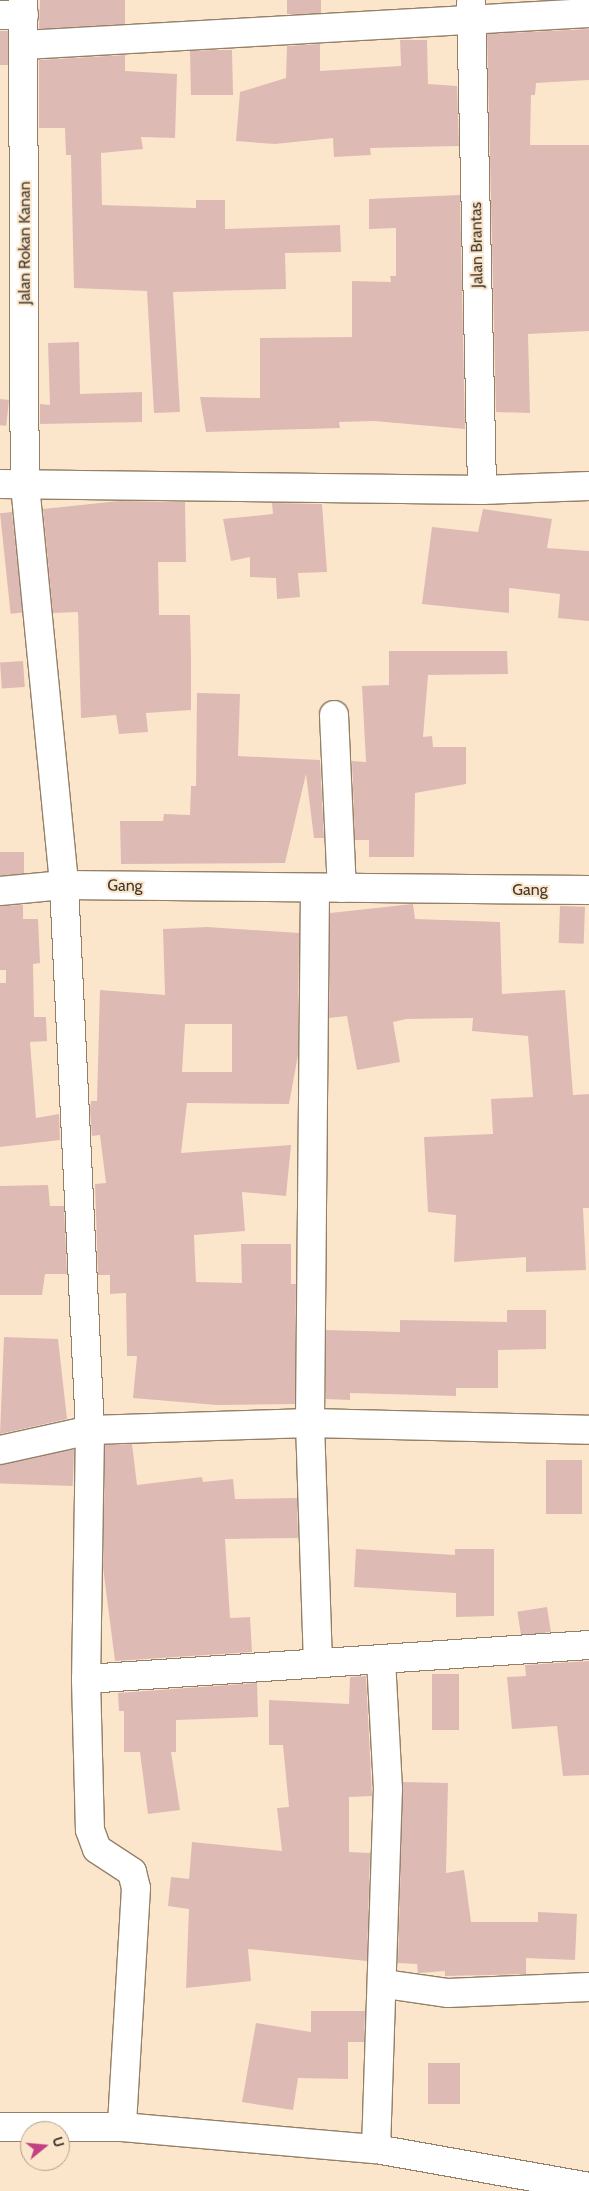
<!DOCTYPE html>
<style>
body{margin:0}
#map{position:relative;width:589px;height:2191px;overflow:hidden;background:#fce6cb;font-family:Cabin,sans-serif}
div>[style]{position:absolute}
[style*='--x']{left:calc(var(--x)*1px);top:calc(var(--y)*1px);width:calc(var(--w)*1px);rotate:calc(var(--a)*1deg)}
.building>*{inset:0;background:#debab5;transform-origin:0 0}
.roads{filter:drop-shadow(1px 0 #948068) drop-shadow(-1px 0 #948068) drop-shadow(0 1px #948068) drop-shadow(0 -1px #948068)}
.minor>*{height:28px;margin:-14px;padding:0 14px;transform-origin:14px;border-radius:14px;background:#fff}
.secondary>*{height:28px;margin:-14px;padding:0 14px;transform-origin:14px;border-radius:14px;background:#fff}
span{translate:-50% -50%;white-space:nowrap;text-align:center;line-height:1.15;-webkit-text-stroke:4px #fce6cb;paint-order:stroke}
.street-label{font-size:16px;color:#40382d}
.north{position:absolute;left:20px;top:2121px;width:50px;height:50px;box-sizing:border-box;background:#fce6cb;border:1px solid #b1a08c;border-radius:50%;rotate:73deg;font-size:14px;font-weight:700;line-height:20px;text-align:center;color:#40382d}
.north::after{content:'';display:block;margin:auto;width:18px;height:22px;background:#c44084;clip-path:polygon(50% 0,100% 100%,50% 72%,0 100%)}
</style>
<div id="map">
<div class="building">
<i style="clip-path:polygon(40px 0,125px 0,125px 24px,39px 29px)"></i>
<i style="left:287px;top:0;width:34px;height:14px"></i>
<i style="clip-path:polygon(589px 29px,589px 80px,536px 83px,535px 95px,531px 95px,530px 145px,589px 145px,589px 331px,528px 334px,530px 413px,496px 412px,487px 34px)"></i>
<i style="left:0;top:31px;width:8px;height:34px"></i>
<i style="clip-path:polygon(400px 40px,427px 40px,428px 84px,457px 86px,459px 146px,370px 148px,371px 155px,334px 157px,333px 138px,275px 144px,236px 141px,240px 92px,286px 78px,287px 46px,320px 44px,320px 71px,401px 66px)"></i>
<i style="clip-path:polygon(215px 50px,232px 50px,233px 95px,191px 95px,190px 51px)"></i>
<i style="clip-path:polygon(125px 55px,125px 71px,177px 74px,175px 138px,141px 137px,143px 149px,101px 153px,102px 205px,196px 208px,196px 200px,225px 200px,225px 229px,340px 225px,341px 252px,285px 253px,286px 289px,173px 292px,180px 412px,154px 413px,147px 291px,74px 288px,71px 155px,66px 155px,65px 128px,39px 128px,39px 60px)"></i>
<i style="clip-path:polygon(460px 195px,465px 429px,374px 421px,339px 422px,340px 428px,206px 432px,200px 397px,260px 398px,260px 338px,352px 337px,352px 281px,391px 282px,390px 276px,396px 276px,396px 228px,369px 229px,369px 199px)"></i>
<i style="clip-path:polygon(79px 342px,80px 394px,142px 392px,142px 422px,40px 424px,40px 404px,50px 405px,48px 343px)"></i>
<i style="left:0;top:399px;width:9px;height:26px;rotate:6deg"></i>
<i style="clip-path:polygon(119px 501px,185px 502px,186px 562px,158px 562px,159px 615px,190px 615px,191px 656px,191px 710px,146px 713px,148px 732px,119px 734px,116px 715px,81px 718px,78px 612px,53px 613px,43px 509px)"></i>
<i style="clip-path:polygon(272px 503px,322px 504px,327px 572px,298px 573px,300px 597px,277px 599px,276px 578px,250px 577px,250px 557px,231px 561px,223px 519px,273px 514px)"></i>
<i style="clip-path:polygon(483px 509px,552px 519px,547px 548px,589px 551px,589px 621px,558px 618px,560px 594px,509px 588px,509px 613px,422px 604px,432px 527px,478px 532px)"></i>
<i style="left:12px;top:512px;width:101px;height:12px;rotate:84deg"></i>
<i style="clip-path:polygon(389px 651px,507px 651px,508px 674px,428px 675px,423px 737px,432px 736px,433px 747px,466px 747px,466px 784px,415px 793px,414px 857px,369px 857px,369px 840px,355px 840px,352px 761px,366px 762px,362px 686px,389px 685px)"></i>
<i style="left:23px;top:661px;width:26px;height:23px;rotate:86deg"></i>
<i style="clip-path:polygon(197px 693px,240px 694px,238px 756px,320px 760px,324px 838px,314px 838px,306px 774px,285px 863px,121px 864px,120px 821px,163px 821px,164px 814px,190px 815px,191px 786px,196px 786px)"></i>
<i style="left:0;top:852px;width:24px;height:23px"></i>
<i style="clip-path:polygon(413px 904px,415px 919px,500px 922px,502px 994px,565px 990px,573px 1095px,589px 1094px,589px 1208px,583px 1208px,586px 1270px,526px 1272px,526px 1257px,454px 1262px,456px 1215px,428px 1212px,424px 1137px,493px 1134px,491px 1099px,533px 1097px,528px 1036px,472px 1031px,473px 1018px,406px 1019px,393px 1022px,400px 1062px,357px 1070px,347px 1016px,329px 1018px,330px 913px)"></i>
<i style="clip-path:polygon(23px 905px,23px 919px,38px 919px,40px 963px,33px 964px,34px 1017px,46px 1017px,47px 1041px,30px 1042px,36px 1118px,59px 1114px,60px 1140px,0 1147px,0 983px,6px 983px,6px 970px,0 970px,0 906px)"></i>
<i style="left:560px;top:906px;width:25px;height:37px;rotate:2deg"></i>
<i style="clip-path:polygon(evenodd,207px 927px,299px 933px,298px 1055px,289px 1104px,187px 1103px,181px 1153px,291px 1145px,286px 1196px,242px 1192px,245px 1231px,194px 1235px,196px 1282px,242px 1283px,241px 1244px,291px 1244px,291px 1284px,296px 1284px,295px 1404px,217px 1405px,133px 1398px,137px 1356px,127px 1356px,126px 1293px,110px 1294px,110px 1275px,98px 1275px,95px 1184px,106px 1183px,100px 1135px,92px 1136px,90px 1110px,91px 1101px,97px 1101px,100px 990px,165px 995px,163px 929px,207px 927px,185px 1024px,232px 1024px,232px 1072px,182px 1072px,185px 1024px)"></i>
<i style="clip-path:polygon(48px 1185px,50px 1206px,64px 1206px,67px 1274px,45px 1274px,42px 1295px,0 1295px,0 1186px)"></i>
<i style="clip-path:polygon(507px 1310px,546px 1310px,546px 1349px,498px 1350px,498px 1388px,456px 1388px,456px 1396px,350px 1393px,350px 1400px,326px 1399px,326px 1330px,400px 1332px,400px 1320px,507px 1322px)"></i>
<i style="clip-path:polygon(4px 1337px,58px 1339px,67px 1419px,0 1434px)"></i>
<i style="clip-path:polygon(132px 1444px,137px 1485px,202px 1477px,203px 1482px,233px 1479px,235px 1499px,297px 1498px,298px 1538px,225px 1539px,230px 1618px,250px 1617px,252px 1652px,115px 1661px,103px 1567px,105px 1445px)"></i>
<i style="left:74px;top:1450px;width:36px;height:74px;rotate:92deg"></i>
<i style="left:546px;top:1460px;width:36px;height:54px"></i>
<i style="clip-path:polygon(356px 1549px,455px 1555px,455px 1549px,494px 1549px,494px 1616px,456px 1617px,456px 1593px,354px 1587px)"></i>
<i style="left:547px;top:1607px;width:25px;height:30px;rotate:81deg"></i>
<i style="clip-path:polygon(589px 1661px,589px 1775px,563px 1776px,557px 1726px,512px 1729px,507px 1677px,526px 1676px,525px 1665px)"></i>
<i style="left:432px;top:1674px;width:27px;height:56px"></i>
<i style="clip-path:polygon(366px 1676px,372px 1796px,349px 1797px,349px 1852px,370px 1853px,367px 1961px,248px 1949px,251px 1981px,186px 1988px,189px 1909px,168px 1906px,171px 1877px,189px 1879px,192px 1842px,282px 1851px,277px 1808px,289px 1807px,283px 1745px,269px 1745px,269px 1700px,349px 1704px,350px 1677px)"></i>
<i style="clip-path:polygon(257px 1683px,258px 1717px,176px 1720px,176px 1752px,171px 1752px,180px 1810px,148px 1814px,140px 1752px,124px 1752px,124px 1711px,119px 1711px,118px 1693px)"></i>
<i style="clip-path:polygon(403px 1782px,448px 1783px,446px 1873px,464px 1870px,471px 1922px,538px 1922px,538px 1912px,577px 1914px,575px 1960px,526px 1958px,526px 1974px,445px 1976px,445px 1971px,418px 1973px,417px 1964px,398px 1963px)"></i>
<i style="clip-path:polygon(311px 2011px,365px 2011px,364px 2042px,348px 2042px,348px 2079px,298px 2078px,293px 2110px,242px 2102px,256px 2023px,311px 2032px)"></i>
<i style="left:428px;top:2063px;width:32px;height:41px"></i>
</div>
<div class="roads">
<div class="minor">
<i style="--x:23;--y:0;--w:485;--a:89.8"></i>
<i style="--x:25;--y:485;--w:402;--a:84.4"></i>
<i style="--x:64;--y:885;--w:525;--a:0.55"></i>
<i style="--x:471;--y:2;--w:488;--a:88.7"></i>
<i style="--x:0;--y:15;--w:24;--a:0"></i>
<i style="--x:24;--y:45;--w:566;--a:-3.24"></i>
<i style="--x:334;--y:715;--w:173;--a:87.4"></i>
<i style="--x:315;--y:888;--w:535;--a:90.54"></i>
<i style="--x:310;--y:1423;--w:240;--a:88.1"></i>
<i style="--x:0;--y:891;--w:64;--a:-5.4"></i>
<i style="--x:64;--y:885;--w:546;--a:87.27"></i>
<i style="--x:90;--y:1430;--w:220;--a:-1.8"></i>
<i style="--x:310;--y:1423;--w:279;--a:1.4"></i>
<i style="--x:0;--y:1450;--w:92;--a:-12.5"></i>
<i style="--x:90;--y:1430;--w:249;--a:90.9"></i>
<i style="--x:86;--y:1679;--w:151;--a:88.5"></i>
<i style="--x:90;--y:1830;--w:20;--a:70"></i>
<i style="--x:97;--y:1849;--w:42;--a:33.3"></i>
<i style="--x:132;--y:1872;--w:16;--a:76"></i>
<i style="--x:136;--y:1888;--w:239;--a:93.4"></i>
<i style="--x:122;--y:2127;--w:255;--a:5"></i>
<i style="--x:376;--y:2149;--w:216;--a:10.1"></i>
<i style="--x:86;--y:1679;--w:504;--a:-3.87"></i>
<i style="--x:385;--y:1984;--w:64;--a:8.1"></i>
<i style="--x:448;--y:1993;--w:141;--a:-2.4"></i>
<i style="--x:0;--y:2127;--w:122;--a:0"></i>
<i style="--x:376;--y:2149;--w:360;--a:-88.1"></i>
<i style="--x:388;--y:1789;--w:130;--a:-93.1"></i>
</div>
<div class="secondary">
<i style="--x:0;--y:484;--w:482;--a:0.7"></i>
<i style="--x:482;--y:490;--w:107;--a:-2.1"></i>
</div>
</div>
<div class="street-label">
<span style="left:25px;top:243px;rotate:-90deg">Jalan Rokan Kanan</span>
<span style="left:477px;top:245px;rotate:-91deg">Jalan Brantas</span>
<span style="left:125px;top:886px;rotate:1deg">Gang</span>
<span style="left:530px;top:890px">Gang</span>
</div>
<div class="north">U</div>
</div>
